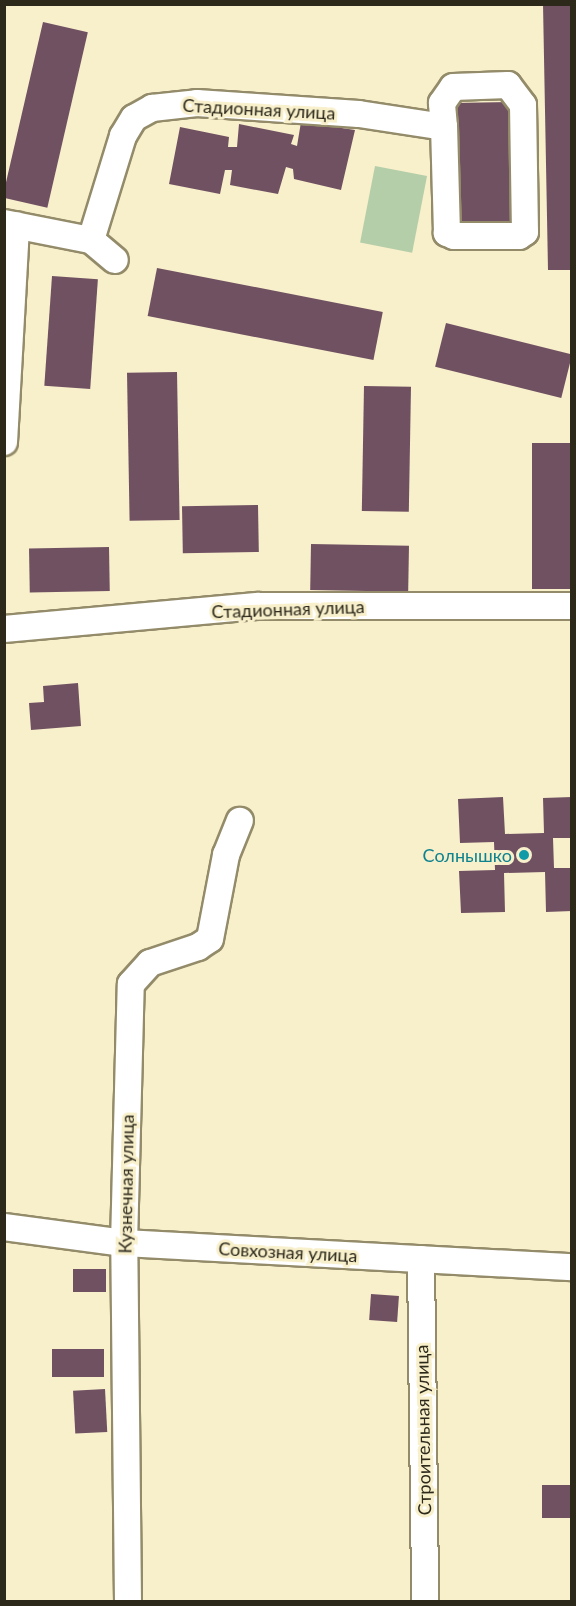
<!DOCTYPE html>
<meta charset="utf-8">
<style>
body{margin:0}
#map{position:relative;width:576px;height:1606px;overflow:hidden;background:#f8efcb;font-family:Lato,sans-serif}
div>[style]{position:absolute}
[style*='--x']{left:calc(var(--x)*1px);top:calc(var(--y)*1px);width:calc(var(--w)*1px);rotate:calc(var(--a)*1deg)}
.green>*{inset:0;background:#b3cea8;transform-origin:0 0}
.building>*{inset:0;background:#705162;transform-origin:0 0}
.roads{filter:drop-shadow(2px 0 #938b69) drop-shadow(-2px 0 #938b69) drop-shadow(0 2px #938b69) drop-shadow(0 -2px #938b69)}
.minor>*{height:26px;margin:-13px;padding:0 13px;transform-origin:13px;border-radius:13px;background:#fff}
.dots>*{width:16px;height:16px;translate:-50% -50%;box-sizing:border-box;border:3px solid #f8efcb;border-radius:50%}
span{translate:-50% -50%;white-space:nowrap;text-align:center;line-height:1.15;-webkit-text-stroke:6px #f8efcb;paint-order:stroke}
.street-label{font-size:18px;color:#2c291b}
.culture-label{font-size:18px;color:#0d838f}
.right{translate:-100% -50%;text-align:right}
.frame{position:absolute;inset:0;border:6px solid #2c291b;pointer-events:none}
</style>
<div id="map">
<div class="green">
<i style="left:375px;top:166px;width:53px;height:78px;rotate:11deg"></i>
</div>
<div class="building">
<i style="clip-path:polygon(543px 4px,572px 4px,572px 270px,548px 270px)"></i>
<i style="left:43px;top:22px;width:46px;height:180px;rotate:13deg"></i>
<i style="left:511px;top:102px;width:123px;height:58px;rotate:89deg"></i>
<i style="clip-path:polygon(301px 122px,355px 130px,341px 190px,294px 179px,293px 169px,286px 167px,278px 194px,230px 185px,232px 170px,225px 170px,220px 194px,169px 184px,180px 127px,229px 137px,228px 147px,237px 147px,239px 124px,294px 135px,291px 144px,297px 146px)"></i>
<i style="left:157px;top:268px;width:230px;height:49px;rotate:11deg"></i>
<i style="left:52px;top:276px;width:46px;height:110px;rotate:4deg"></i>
<i style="left:446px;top:323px;width:130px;height:45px;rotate:14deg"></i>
<i style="left:177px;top:372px;width:148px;height:50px;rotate:89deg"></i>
<i style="left:364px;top:386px;width:47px;height:125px;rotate:1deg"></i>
<i style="left:572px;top:443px;width:146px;height:40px;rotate:90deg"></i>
<i style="left:258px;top:505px;width:47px;height:76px;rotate:89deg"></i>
<i style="left:311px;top:544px;width:98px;height:46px;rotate:1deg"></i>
<i style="left:109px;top:547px;width:44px;height:80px;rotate:89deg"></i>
<i style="clip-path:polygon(78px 683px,81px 726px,31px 730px,29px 703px,44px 702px,43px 686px)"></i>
<i style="clip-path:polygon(503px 797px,505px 834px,544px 833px,543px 798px,572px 797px,572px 838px,553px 838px,554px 868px,572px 868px,572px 911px,546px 912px,545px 872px,504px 873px,505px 912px,461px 913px,459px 871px,495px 870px,494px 842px,460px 843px,458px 799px)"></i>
<i style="left:106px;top:1269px;width:23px;height:33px;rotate:90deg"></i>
<i style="left:371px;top:1294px;width:28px;height:26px;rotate:4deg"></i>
<i style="left:52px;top:1349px;width:52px;height:28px"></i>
<i style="left:105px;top:1389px;width:43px;height:32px;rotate:87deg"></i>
<i style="left:572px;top:1485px;width:33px;height:30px;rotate:90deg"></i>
</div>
<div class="roads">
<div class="minor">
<i style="--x:4;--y:223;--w:89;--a:11.1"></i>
<i style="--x:91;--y:240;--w:31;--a:40"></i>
<i style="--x:91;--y:240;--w:109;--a:-72.9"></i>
<i style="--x:123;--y:136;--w:21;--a:-59"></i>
<i style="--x:134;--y:118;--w:21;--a:-29"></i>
<i style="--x:152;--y:108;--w:45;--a:-6.3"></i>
<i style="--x:197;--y:103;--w:162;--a:3.9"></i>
<i style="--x:359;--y:114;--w:86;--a:8.7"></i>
<i style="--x:444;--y:127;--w:24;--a:-95"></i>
<i style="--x:442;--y:103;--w:19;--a:-55"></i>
<i style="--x:453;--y:87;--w:55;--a:-2.1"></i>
<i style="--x:508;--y:85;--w:25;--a:53"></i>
<i style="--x:523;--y:105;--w:127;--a:89.1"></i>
<i style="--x:525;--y:232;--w:7;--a:146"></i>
<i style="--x:519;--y:236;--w:65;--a:180"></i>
<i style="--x:454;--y:236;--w:8;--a:-157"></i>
<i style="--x:447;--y:233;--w:106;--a:-91.6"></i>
<i style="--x:4;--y:442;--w:217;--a:-86.8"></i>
<i style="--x:4;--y:629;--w:256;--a:-5.2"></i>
<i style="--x:259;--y:606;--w:313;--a:0"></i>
<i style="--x:4;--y:1227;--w:121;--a:7.6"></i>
<i style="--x:124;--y:1243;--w:449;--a:3.1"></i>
<i style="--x:421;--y:1259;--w:343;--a:89.3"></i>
<i style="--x:128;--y:1602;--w:359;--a:-90.6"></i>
<i style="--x:124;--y:1243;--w:259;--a:-88.5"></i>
<i style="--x:131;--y:984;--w:28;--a:-48"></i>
<i style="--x:150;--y:963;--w:51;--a:-18.4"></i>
<i style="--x:198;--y:947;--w:14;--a:-34"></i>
<i style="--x:210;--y:939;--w:86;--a:-79.2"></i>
<i style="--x:226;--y:855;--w:37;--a:-68"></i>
</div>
</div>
<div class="dots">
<i style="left:524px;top:855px;background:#0f9aa8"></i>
</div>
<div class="street-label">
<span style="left:259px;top:109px;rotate:3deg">Стадионная улица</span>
<span style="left:288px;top:609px;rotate:-2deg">Стадионная улица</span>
<span style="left:126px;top:1184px;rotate:-89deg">Кузнечная улица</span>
<span style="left:288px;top:1252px;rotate:3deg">Совхозная улица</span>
<span style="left:423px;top:1430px;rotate:-91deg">Строительная улица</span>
</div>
<div class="culture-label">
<span class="right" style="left:512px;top:855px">Солнышко</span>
</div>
<div class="frame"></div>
</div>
